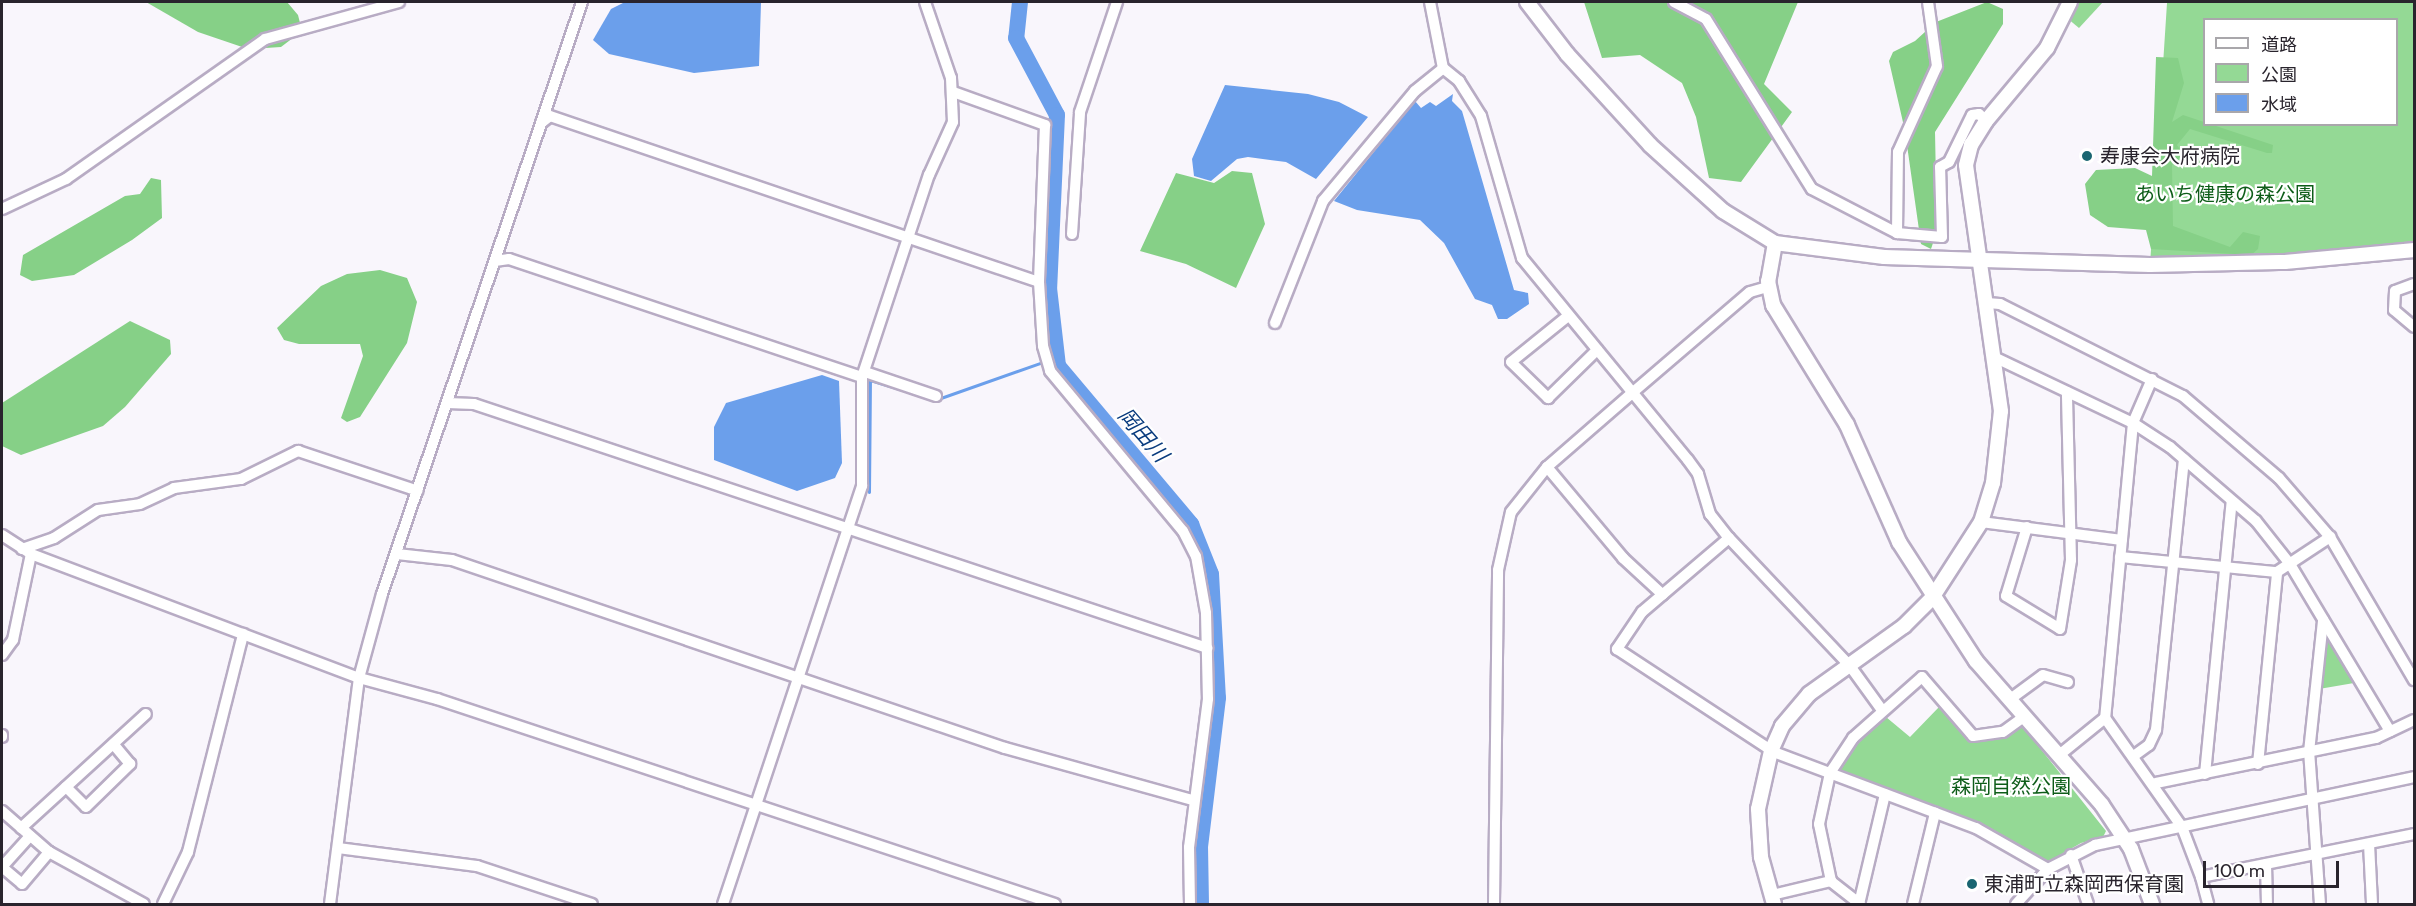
<!DOCTYPE html>
<meta charset="utf-8">
<style>
body{margin:0}
#map{position:relative;width:2416px;height:906px;overflow:hidden;background:#f9f6fc;font-family:Cabin,"Noto Sans JP",sans-serif}
div>[style]{position:absolute}
[style*='--x']{left:calc(var(--x)*1px);top:calc(var(--y)*1px);width:calc(var(--w)*1px);rotate:calc(var(--a)*1deg)}
.green>*{inset:0;background:#94d995}
.forest>*{inset:0;background:#86d087}
.water>*{inset:0;background:#6b9feb}
.stream>*{height:3px;margin:-1.5px;padding:0 1.5px;transform-origin:1.5px;border-radius:1.5px;background:#6b9feb}
.river>*{height:16px;margin:-8px;padding:0 8px;transform-origin:8px;border-radius:8px;background:#6b9feb}
.roads{filter:drop-shadow(2px 0 #b8acc4) drop-shadow(-2px 0 #b8acc4) drop-shadow(0 2px #b8acc4) drop-shadow(0 -2px #b8acc4)}
.minor>*{height:10px;margin:-5px;padding:0 5px;transform-origin:5px;border-radius:5px;background:#fff}
.tertiary>*{height:14px;margin:-7px;padding:0 7px;transform-origin:7px;border-radius:7px;background:#fff}
.dots>*{width:16px;height:16px;translate:-50% -50%;box-sizing:border-box;border:3px solid #fff;border-radius:50%}
span{translate:-50% -50%;white-space:nowrap;text-align:center;line-height:1.15;-webkit-text-stroke:4.5px #fff;paint-order:stroke}
.poi-label{font-size:20px;color:#29242d}
.left{translate:0 -50%;text-align:left}
.park-label{font-size:20px;color:#0e5d19}
.water-label{font-size:21px;color:#093b7e;font-style:italic}
.frame{position:absolute;inset:0;border:3px solid #29242d;pointer-events:none}
.legend{position:absolute;left:2203px;top:18px;width:195px;height:108px;box-sizing:border-box;background:#fff;border:2px solid #a9a7ab;margin:0;padding:8px 10px;list-style:none;font-size:18px;color:#29242d}
.legend li{display:flex;align-items:center;gap:12px;height:30px}
.legend b{width:30px;border:2px solid #a9a7ab}
.scale{position:absolute;left:2203px;top:861px;width:136px;height:27px;box-sizing:border-box;border:3px solid #29242d;border-top:0;padding-left:8px;font-size:18px;line-height:21px;white-space:nowrap;color:#29242d;-webkit-text-stroke:4px #fff;paint-order:stroke}
</style>
<div id="map">
<div class="green">
<i style="clip-path:polygon(2075px 2px,2103px 2px,2079px 28px,2067px 18px)"></i>
<i style="clip-path:polygon(evenodd,2139px 2px,2414px 2px,2414px 246px,2285px 262px,2150px 265px,2167px 3px,2139px 2px,2204px 20px,2396px 20px,2396px 124px,2204px 124px,2204px 20px)"></i>
<i style="clip-path:polygon(2326px 634px,2354px 683px,2319px 689px)"></i>
<i style="clip-path:polygon(1939px 707px,1971px 741px,2005px 738px,2018px 726px,2024px 728px,2106px 831px,2103px 837px,2081px 843px,2046px 863px,1976px 822px,1839px 770px,1859px 738px,1886px 717px,1910px 737px)"></i>
</div>
<div class="forest">
<i style="clip-path:polygon(146px 2px,287px 2px,298px 15px,302px 31px,281px 47px,248px 49px,198px 32px)"></i>
<i style="clip-path:polygon(1584px 2px,1798px 2px,1764px 84px,1792px 112px,1741px 182px,1709px 178px,1696px 117px,1682px 83px,1640px 55px,1602px 58px)"></i>
<i style="clip-path:polygon(1987px 2px,2003px 9px,2003px 24px,1935px 132px,1937px 231px,1931px 249px,1921px 244px,1905px 131px,1889px 61px,1893px 52px,1915px 41px,1936px 22px)"></i>
<i style="clip-path:polygon(2156px 57px,2178px 58px,2184px 83px,2172px 122px,2183px 115px,2273px 145px,2272px 153px,2267px 153px,2190px 129px,2177px 145px,2183px 154px,2172px 165px,2173px 226px,2230px 247px,2243px 232px,2260px 236px,2258px 249px,2251px 255px,2151px 249px,2146px 230px,2108px 227px,2090px 215px,2085px 184px,2096px 170px,2135px 168px,2152px 176px)"></i>
<i style="clip-path:polygon(1232px 171px,1252px 173px,1265px 224px,1236px 288px,1186px 264px,1140px 251px,1176px 173px,1214px 183px)"></i>
<i style="clip-path:polygon(151px 178px,161px 180px,162px 218px,132px 240px,74px 275px,32px 281px,20px 275px,23px 255px,125px 196px,140px 194px)"></i>
<i style="clip-path:polygon(380px 270px,407px 278px,417px 302px,407px 343px,360px 417px,347px 422px,341px 418px,363px 356px,360px 344px,299px 344px,284px 340px,277px 328px,321px 286px,347px 274px)"></i>
<i style="clip-path:polygon(130px 321px,170px 340px,171px 354px,125px 407px,103px 426px,21px 455px,2px 446px,2px 403px)"></i>
</div>
<div class="water">
<i style="clip-path:polygon(625px 2px,761px 2px,759px 66px,694px 73px,609px 54px,593px 40px,611px 9px)"></i>
<i style="clip-path:polygon(1225px 85px,1308px 94px,1339px 102px,1368px 117px,1316px 179px,1286px 162px,1248px 157px,1237px 159px,1211px 181px,1194px 176px,1192px 159px)"></i>
<i style="clip-path:polygon(1453px 94px,1452px 101px,1462px 111px,1514px 290px,1528px 293px,1529px 304px,1507px 319px,1498px 319px,1492px 305px,1475px 299px,1444px 243px,1420px 220px,1357px 210px,1334px 201px,1415px 101px,1421px 108px,1430px 102px,1436px 106px)"></i>
<i style="clip-path:polygon(822px 375px,839px 381px,842px 463px,835px 478px,797px 491px,714px 460px,714px 427px,726px 403px)"></i>
</div>
<div class="stream">
<i style="--x:935;--y:400;--w:114;--a:-19.4"></i>
<i style="--x:869;--y:492;--w:112;--a:-89.5"></i>
<i style="--x:870;--y:380;--w:34;--a:17"></i>
</div>
<div class="river">
<i style="--x:1020;--y:2;--w:36;--a:96"></i>
<i style="--x:1016;--y:38;--w:87;--a:62"></i>
<i style="--x:1057;--y:115;--w:173;--a:92.6"></i>
<i style="--x:1049;--y:288;--w:79;--a:83.4"></i>
<i style="--x:1058;--y:366;--w:207;--a:49.9"></i>
<i style="--x:1191;--y:524;--w:54;--a:68.2"></i>
<i style="--x:1211;--y:574;--w:124;--a:86.8"></i>
<i style="--x:1218;--y:698;--w:149;--a:96.9"></i>
<i style="--x:1200;--y:846;--w:58;--a:89"></i>
</div>
<div class="roads">
<div class="minor">
<i style="--x:1430;--y:2;--w:67;--a:78.9"></i>
<i style="--x:1674;--y:2;--w:36;--a:28"></i>
<i style="--x:1706;--y:19;--w:200;--a:58.1"></i>
<i style="--x:1812;--y:189;--w:96;--a:27.4"></i>
<i style="--x:1897;--y:233;--w:45;--a:5.1"></i>
<i style="--x:1942;--y:237;--w:70;--a:-91.6"></i>
<i style="--x:1940;--y:167;--w:10;--a:-29"></i>
<i style="--x:1949;--y:162;--w:52;--a:-63.9"></i>
<i style="--x:1972;--y:115;--w:7;--a:-8"></i>
<i style="--x:1979;--y:114;--w:10;--a:45"></i>
<i style="--x:953;--y:92;--w:98;--a:19.7"></i>
<i style="--x:1045;--y:125;--w:157;--a:92.2"></i>
<i style="--x:1039;--y:282;--w:64;--a:86.4"></i>
<i style="--x:1043;--y:346;--w:26;--a:74"></i>
<i style="--x:1050;--y:371;--w:208;--a:50.3"></i>
<i style="--x:1183;--y:531;--w:28;--a:63"></i>
<i style="--x:1196;--y:556;--w:58;--a:80"></i>
<i style="--x:1206;--y:613;--w:86;--a:88.7"></i>
<i style="--x:1208;--y:699;--w:149;--a:97.3"></i>
<i style="--x:1189;--y:847;--w:57;--a:89"></i>
<i style="--x:541;--y:123;--w:11;--a:-38"></i>
<i style="--x:550;--y:116;--w:516;--a:18.75"></i>
<i style="--x:2;--y:209;--w:71;--a:-25.1"></i>
<i style="--x:66;--y:179;--w:243;--a:-35.1"></i>
<i style="--x:265;--y:39;--w:139;--a:-15.4"></i>
<i style="--x:1897;--y:233;--w:81;--a:-89.3"></i>
<i style="--x:1898;--y:152;--w:94;--a:-65.6"></i>
<i style="--x:1937;--y:66;--w:65;--a:-98"></i>
<i style="--x:1072;--y:234;--w:122;--a:-86.2"></i>
<i style="--x:1080;--y:112;--w:116;--a:-71.4"></i>
<i style="--x:495;--y:261;--w:14;--a:-8"></i>
<i style="--x:509;--y:259;--w:372;--a:18.5"></i>
<i style="--x:2414;--y:284;--w:20;--a:160"></i>
<i style="--x:2395;--y:291;--w:19;--a:93"></i>
<i style="--x:2394;--y:310;--w:26;--a:40"></i>
<i style="--x:1987;--y:303;--w:13;--a:4"></i>
<i style="--x:2000;--y:304;--w:205;--a:26.7"></i>
<i style="--x:2183;--y:396;--w:126;--a:40.5"></i>
<i style="--x:2279;--y:478;--w:78;--a:49.2"></i>
<i style="--x:2330;--y:537;--w:166;--a:59.6"></i>
<i style="--x:1568;--y:316;--w:73;--a:141.1"></i>
<i style="--x:1511;--y:362;--w:52;--a:44.2"></i>
<i style="--x:1548;--y:398;--w:69;--a:-44.4"></i>
<i style="--x:1275;--y:323;--w:131;--a:-68.5"></i>
<i style="--x:1323;--y:201;--w:143;--a:-50.1"></i>
<i style="--x:1415;--y:91;--w:36;--a:-39"></i>
<i style="--x:1443;--y:68;--w:21;--a:39"></i>
<i style="--x:1459;--y:81;--w:41;--a:57.8"></i>
<i style="--x:1481;--y:116;--w:148;--a:73.9"></i>
<i style="--x:1522;--y:258;--w:261;--a:50.6"></i>
<i style="--x:1688;--y:460;--w:17;--a:54"></i>
<i style="--x:1698;--y:474;--w:42;--a:73.3"></i>
<i style="--x:1710;--y:514;--w:31;--a:52"></i>
<i style="--x:1729;--y:538;--w:176;--a:46.6"></i>
<i style="--x:1850;--y:666;--w:54;--a:54"></i>
<i style="--x:1996;--y:358;--w:152;--a:25.4"></i>
<i style="--x:2133;--y:423;--w:44;--a:33"></i>
<i style="--x:2170;--y:447;--w:113;--a:40.7"></i>
<i style="--x:2256;--y:521;--w:55;--a:51.7"></i>
<i style="--x:2290;--y:564;--w:195;--a:59.1"></i>
<i style="--x:865;--y:372;--w:75;--a:18.7"></i>
<i style="--x:2152;--y:379;--w:48;--a:113.4"></i>
<i style="--x:2133;--y:423;--w:296;--a:95.4"></i>
<i style="--x:2105;--y:718;--w:133;--a:54.8"></i>
<i style="--x:2182;--y:827;--w:53;--a:69.2"></i>
<i style="--x:2201;--y:877;--w:217;--a:-11.4"></i>
<i style="--x:447;--y:403;--w:27;--a:2"></i>
<i style="--x:474;--y:404;--w:773;--a:18.41"></i>
<i style="--x:1547;--y:467;--w:119;--a:50.1"></i>
<i style="--x:1623;--y:558;--w:54;--a:42.8"></i>
<i style="--x:1981;--y:522;--w:142;--a:7.3"></i>
<i style="--x:2027;--y:527;--w:72;--a:106.9"></i>
<i style="--x:2006;--y:596;--w:63;--a:31.4"></i>
<i style="--x:2060;--y:629;--w:70;--a:-80.9"></i>
<i style="--x:2071;--y:560;--w:168;--a:-91.4"></i>
<i style="--x:2;--y:535;--w:35;--a:33"></i>
<i style="--x:31;--y:554;--w:351;--a:20.7"></i>
<i style="--x:359;--y:678;--w:81;--a:15.1"></i>
<i style="--x:437;--y:699;--w:651;--a:18.35"></i>
<i style="--x:1729;--y:538;--w:114;--a:139.6"></i>
<i style="--x:1642;--y:612;--w:45;--a:124"></i>
<i style="--x:1617;--y:649;--w:186;--a:33.3"></i>
<i style="--x:22;--y:549;--w:34;--a:-19"></i>
<i style="--x:54;--y:538;--w:52;--a:-32.5"></i>
<i style="--x:98;--y:510;--w:42;--a:-8.1"></i>
<i style="--x:140;--y:504;--w:38;--a:-25"></i>
<i style="--x:174;--y:488;--w:68;--a:-7.7"></i>
<i style="--x:241;--y:479;--w:64;--a:-26.2"></i>
<i style="--x:298;--y:451;--w:126;--a:18.4"></i>
<i style="--x:397;--y:554;--w:55;--a:6.2"></i>
<i style="--x:452;--y:560;--w:584;--a:18.78"></i>
<i style="--x:1005;--y:748;--w:195;--a:15.5"></i>
<i style="--x:2120;--y:557;--w:158;--a:5.5"></i>
<i style="--x:2;--y:655;--w:19;--a:-54"></i>
<i style="--x:13;--y:640;--w:88;--a:-78.2"></i>
<i style="--x:2009;--y:700;--w:42;--a:-36.3"></i>
<i style="--x:2043;--y:675;--w:26;--a:16"></i>
<i style="--x:2;--y:735;--w:2;--a:90"></i>
<i style="--x:1771;--y:751;--w:219;--a:20.6"></i>
<i style="--x:1976;--y:828;--w:83;--a:29.7"></i>
<i style="--x:2135;--y:755;--w:17;--a:-36"></i>
<i style="--x:2149;--y:745;--w:17;--a:-65"></i>
<i style="--x:2156;--y:730;--w:272;--a:-84.1"></i>
<i style="--x:2058;--y:756;--w:60;--a:-39"></i>
<i style="--x:2258;--y:764;--w:193;--a:-84.3"></i>
<i style="--x:2277;--y:572;--w:64;--a:-33.4"></i>
<i style="--x:2205;--y:774;--w:274;--a:-84.4"></i>
<i style="--x:2156;--y:783;--w:225;--a:-11.6"></i>
<i style="--x:2376;--y:738;--w:42;--a:-25.3"></i>
<i style="--x:66;--y:787;--w:28;--a:45"></i>
<i style="--x:86;--y:807;--w:62;--a:-44.3"></i>
<i style="--x:130;--y:764;--w:26;--a:-130"></i>
<i style="--x:2;--y:811;--w:62;--a:41.1"></i>
<i style="--x:49;--y:852;--w:108;--a:28.7"></i>
<i style="--x:21;--y:828;--w:169;--a:-42.4"></i>
<i style="--x:30;--y:836;--w:42;--a:132.1"></i>
<i style="--x:2;--y:867;--w:26;--a:40"></i>
<i style="--x:22;--y:884;--w:42;--a:-49.8"></i>
<i style="--x:2369;--y:844;--w:60;--a:87.1"></i>
<i style="--x:338;--y:848;--w:140;--a:7.4"></i>
<i style="--x:477;--y:866;--w:121;--a:18.3"></i>
<i style="--x:2071;--y:855;--w:52;--a:70.9"></i>
<i style="--x:2266;--y:864;--w:40;--a:88.6"></i>
<i style="--x:2201;--y:877;--w:28;--a:75"></i>
<i style="--x:1772;--y:895;--w:61;--a:-13.3"></i>
<i style="--x:163;--y:904;--w:58;--a:-64.3"></i>
<i style="--x:188;--y:852;--w:225;--a:-75.8"></i>
<i style="--x:330;--y:904;--w:228;--a:-82.7"></i>
<i style="--x:359;--y:678;--w:87;--a:-74.7"></i>
<i style="--x:382;--y:594;--w:625;--a:-71.33"></i>
<i style="--x:723;--y:904;--w:441;--a:-71.6"></i>
<i style="--x:862;--y:486;--w:109;--a:-90"></i>
<i style="--x:862;--y:377;--w:213;--a:-71.7"></i>
<i style="--x:929;--y:175;--w:58;--a:-65.6"></i>
<i style="--x:953;--y:122;--w:44;--a:-92.6"></i>
<i style="--x:951;--y:78;--w:80;--a:-108.9"></i>
<i style="--x:1494;--y:904;--w:334;--a:-89.3"></i>
<i style="--x:1498;--y:570;--w:59;--a:-77.4"></i>
<i style="--x:1511;--y:512;--w:58;--a:-51.3"></i>
<i style="--x:1547;--y:467;--w:113;--a:-41"></i>
<i style="--x:1632;--y:393;--w:155;--a:-40.6"></i>
<i style="--x:1750;--y:292;--w:19;--a:-16"></i>
<i style="--x:1859;--y:904;--w:113;--a:-76.7"></i>
<i style="--x:1860;--y:904;--w:37;--a:-142"></i>
<i style="--x:1831;--y:881;--w:58;--a:-101.9"></i>
<i style="--x:1819;--y:824;--w:52;--a:-77.8"></i>
<i style="--x:1830;--y:773;--w:42;--a:-56.7"></i>
<i style="--x:1853;--y:738;--w:92;--a:-41.5"></i>
<i style="--x:1922;--y:677;--w:78;--a:49.2"></i>
<i style="--x:1973;--y:736;--w:30;--a:-8"></i>
<i style="--x:2003;--y:732;--w:26;--a:-36"></i>
<i style="--x:1913;--y:904;--w:94;--a:-76.4"></i>
<i style="--x:2016;--y:904;--w:47;--a:-47.6"></i>
<i style="--x:2048;--y:869;--w:53;--a:-27.1"></i>
<i style="--x:2095;--y:845;--w:326;--a:-12"></i>
<i style="--x:2320;--y:904;--w:152;--a:-94.1"></i>
<i style="--x:2309;--y:752;--w:133;--a:-83.9"></i>
</div>
<div class="tertiary">
<i style="--x:1527;--y:2;--w:66;--a:52.4"></i>
<i style="--x:1567;--y:54;--w:123;--a:47.6"></i>
<i style="--x:1650;--y:145;--w:98;--a:42.1"></i>
<i style="--x:1723;--y:211;--w:61;--a:31.6"></i>
<i style="--x:1775;--y:243;--w:110;--a:7.3"></i>
<i style="--x:1884;--y:257;--w:266;--a:1.7"></i>
<i style="--x:2150;--y:265;--w:135;--a:-1.3"></i>
<i style="--x:2285;--y:262;--w:130;--a:-5.3"></i>
<i style="--x:1775;--y:243;--w:39;--a:100"></i>
<i style="--x:1768;--y:281;--w:25;--a:78"></i>
<i style="--x:1773;--y:305;--w:141;--a:58.3"></i>
<i style="--x:1847;--y:425;--w:128;--a:66"></i>
<i style="--x:1899;--y:542;--w:142;--a:57.1"></i>
<i style="--x:1976;--y:661;--w:191;--a:48.8"></i>
<i style="--x:2102;--y:805;--w:53;--a:56.6"></i>
<i style="--x:2131;--y:849;--w:59;--a:69.1"></i>
<i style="--x:1774;--y:904;--w:49;--a:-105.5"></i>
<i style="--x:1761;--y:857;--w:48;--a:-93.6"></i>
<i style="--x:1758;--y:809;--w:59;--a:-77.4"></i>
<i style="--x:1771;--y:751;--w:27;--a:-66"></i>
<i style="--x:1782;--y:726;--w:42;--a:-49.8"></i>
<i style="--x:1809;--y:694;--w:117;--a:-35.6"></i>
<i style="--x:1904;--y:626;--w:40;--a:-45"></i>
<i style="--x:1932;--y:598;--w:90;--a:-57.2"></i>
<i style="--x:1981;--y:522;--w:41;--a:-72.9"></i>
<i style="--x:1993;--y:483;--w:72;--a:-83.7"></i>
<i style="--x:2001;--y:411;--w:248;--a:-98.1"></i>
<i style="--x:1966;--y:165;--w:21;--a:-76"></i>
<i style="--x:1971;--y:145;--w:28;--a:-58"></i>
<i style="--x:1986;--y:121;--w:95;--a:-50.1"></i>
<i style="--x:2047;--y:48;--w:51;--a:-63.4"></i>
</div>
</div>
<div class="dots">
<i style="left:2087px;top:156px;background:#1a6571"></i>
<i style="left:1972px;top:884px;background:#1a6571"></i>
</div>
<div class="poi-label">
<span class="left" style="left:2100px;top:156px">寿康会大府病院</span>
<span class="left" style="left:1984px;top:884px">東浦町立森岡西保育園</span>
</div>
<div class="park-label">
<span style="left:2225px;top:194px">あいち健康の森公園</span>
<span style="left:2011px;top:786px">森岡自然公園</span>
</div>
<div class="water-label">
<span style="left:1143px;top:435px;rotate:49deg">岡田川</span>
</div>
<div class="frame"></div>
<ul class="legend">
<li><b style="height:8px;background:#fff"></b>道路</li>
<li><b style="height:16px;background:#94d995"></b>公園</li>
<li><b style="height:16px;background:#6b9feb"></b>水域</li>
</ul>
<div class="scale">100 m</div>
</div>
